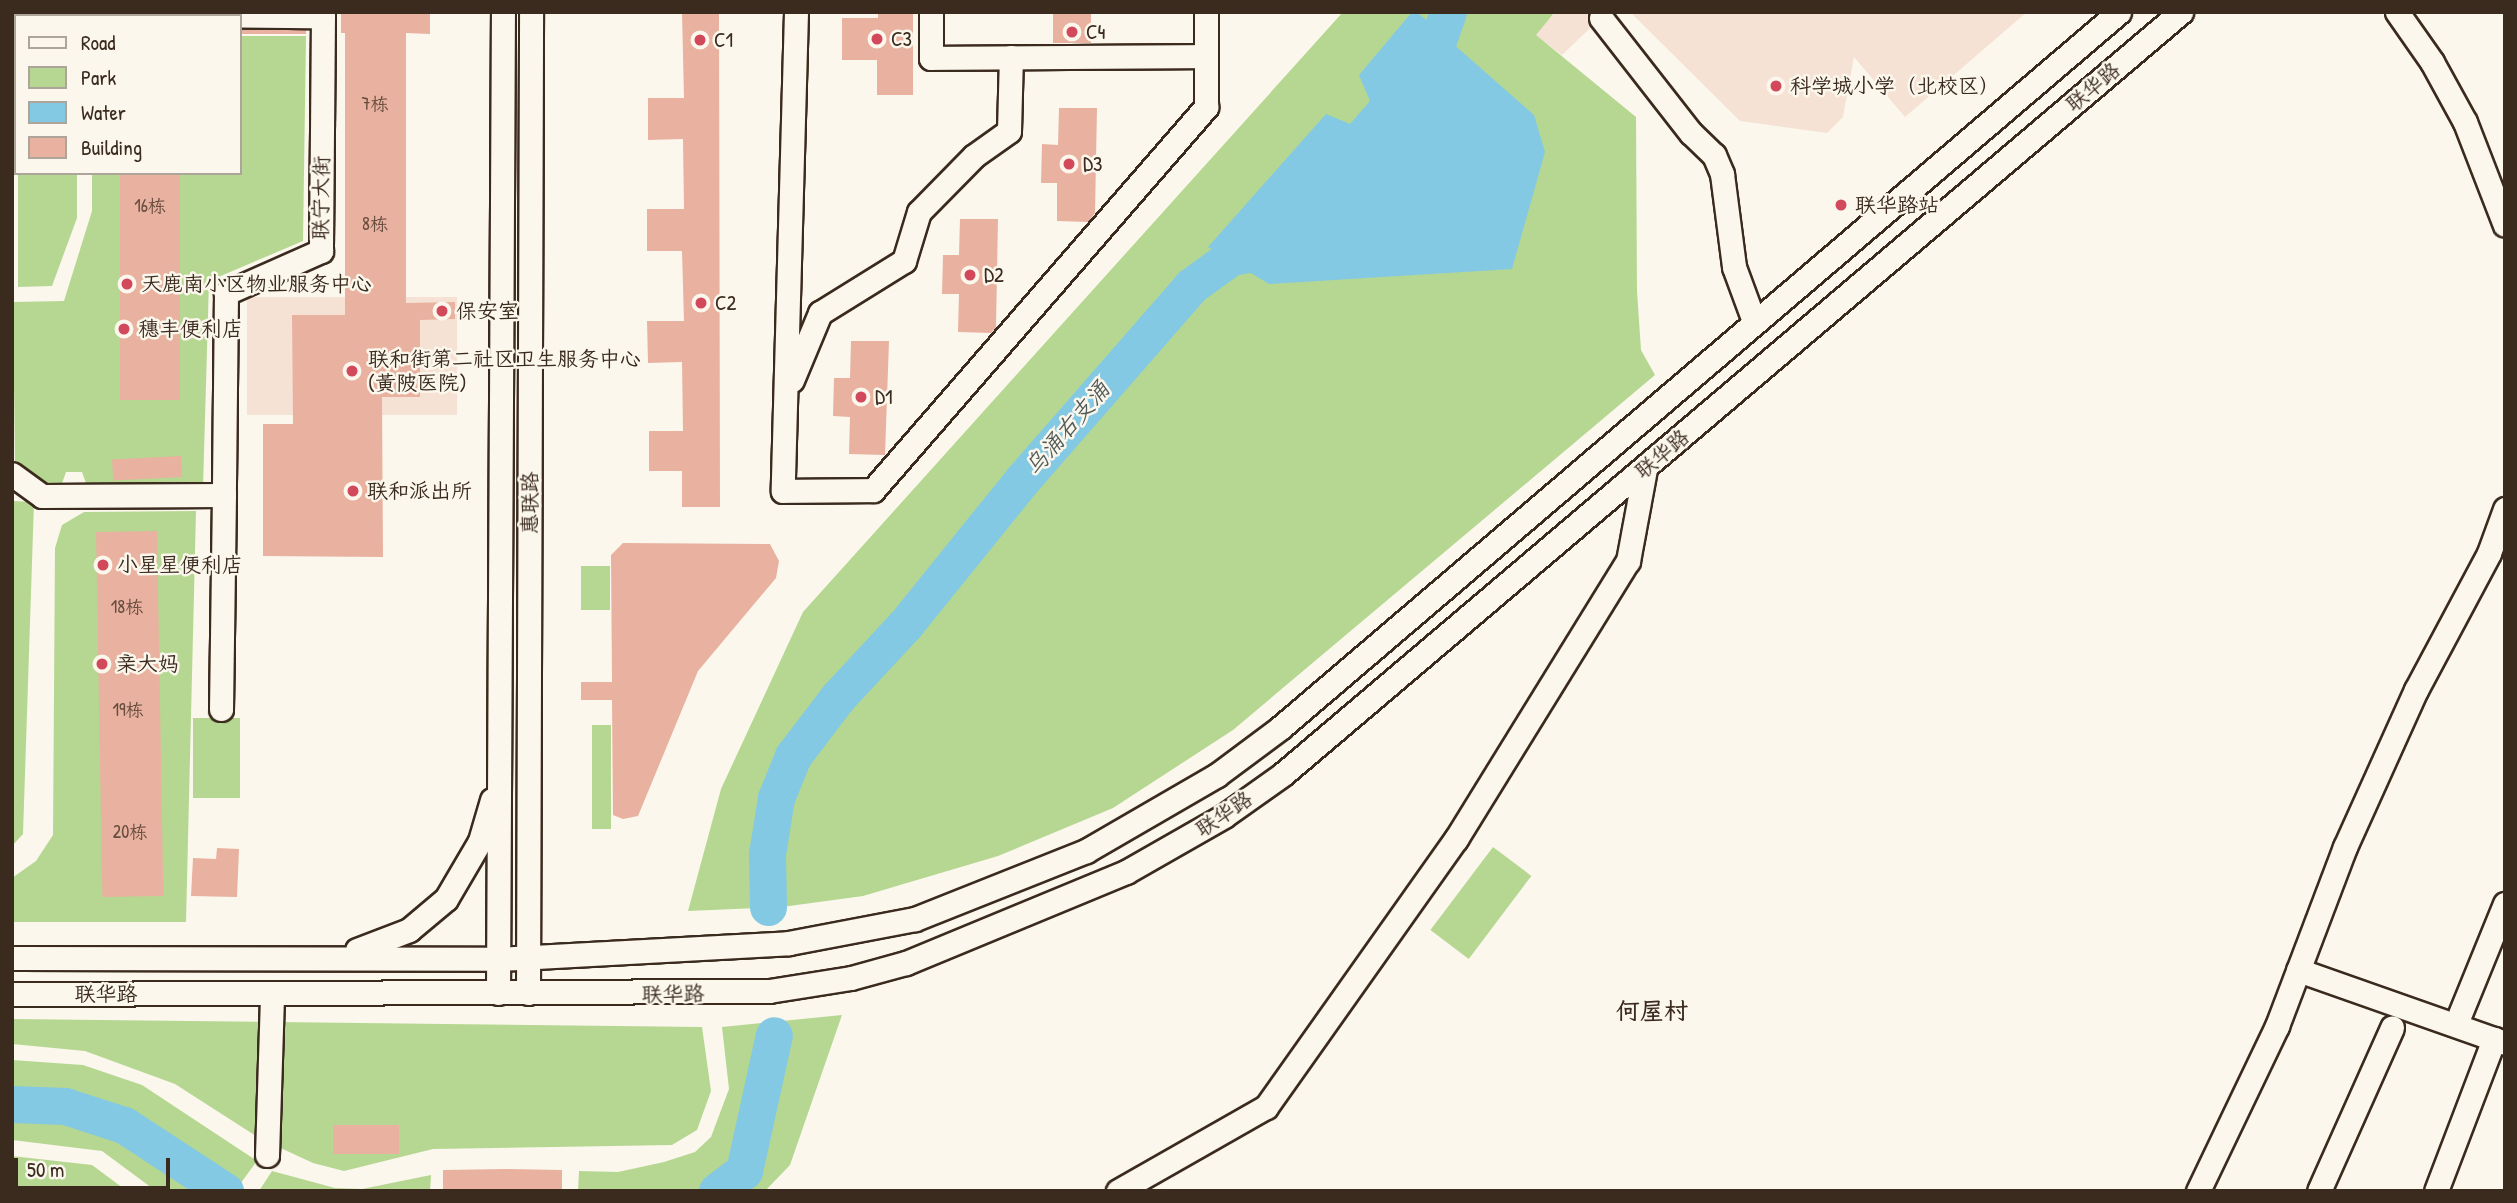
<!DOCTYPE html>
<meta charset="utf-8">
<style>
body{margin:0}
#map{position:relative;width:2517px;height:1203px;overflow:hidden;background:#fbf7ec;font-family:"Patrick Hand","LXGW WenKai TC",sans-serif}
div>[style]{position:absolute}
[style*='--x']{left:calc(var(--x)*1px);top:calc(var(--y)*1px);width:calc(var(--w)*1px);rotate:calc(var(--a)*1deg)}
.built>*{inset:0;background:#f6e2d5;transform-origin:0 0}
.green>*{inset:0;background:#b6d791;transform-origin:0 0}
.water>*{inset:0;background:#83c9e4}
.river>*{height:37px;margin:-18.5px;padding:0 18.5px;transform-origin:18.5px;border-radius:18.5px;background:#83c9e4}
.building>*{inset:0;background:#e9b19f;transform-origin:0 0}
.roads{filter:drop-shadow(2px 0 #3b2a1e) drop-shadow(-2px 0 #3b2a1e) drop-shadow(0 2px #3b2a1e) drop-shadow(0 -2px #3b2a1e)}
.minor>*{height:23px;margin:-11.5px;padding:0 11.5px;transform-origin:11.5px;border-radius:11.5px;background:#fbf7ec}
.dots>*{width:19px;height:19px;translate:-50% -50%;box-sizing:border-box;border:4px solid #fbf7ec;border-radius:50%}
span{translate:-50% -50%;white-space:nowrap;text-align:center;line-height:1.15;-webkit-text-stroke:5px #fbf7ec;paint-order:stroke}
.number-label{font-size:18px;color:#664c3e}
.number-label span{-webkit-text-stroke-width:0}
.poi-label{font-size:21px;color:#3b2a1e}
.left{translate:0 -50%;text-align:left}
.street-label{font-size:21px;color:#3b2a1e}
.water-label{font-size:23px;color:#515a59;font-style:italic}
.quarter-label{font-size:24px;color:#3b2a1e;font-weight:700}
.frame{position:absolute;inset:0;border:14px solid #3b2a1e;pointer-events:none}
.legend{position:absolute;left:14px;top:14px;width:228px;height:161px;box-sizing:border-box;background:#fbf7ec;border:2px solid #aea59a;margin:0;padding:9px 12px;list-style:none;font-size:21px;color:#3b2a1e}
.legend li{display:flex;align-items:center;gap:14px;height:35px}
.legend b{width:35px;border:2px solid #aea59a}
.scale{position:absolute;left:14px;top:1158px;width:156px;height:32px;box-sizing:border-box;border:4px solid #3b2a1e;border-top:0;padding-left:9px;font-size:21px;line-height:24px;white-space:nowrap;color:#3b2a1e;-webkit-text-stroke:5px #fbf7ec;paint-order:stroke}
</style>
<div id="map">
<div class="built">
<i style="clip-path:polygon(1556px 12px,1607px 12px,1562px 55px,1535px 35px)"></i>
<i style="clip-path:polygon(1630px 12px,2027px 12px,1905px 117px,1854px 57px,1843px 117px,1827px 133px,1740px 121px)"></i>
<i style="left:457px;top:297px;width:118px;height:210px;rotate:90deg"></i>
</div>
<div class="green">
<i style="clip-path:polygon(1343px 12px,1555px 12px,1536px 35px,1636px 117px,1637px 291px,1641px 350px,1655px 375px,1233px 730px,1113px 808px,998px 856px,863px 896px,782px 907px,688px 911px,721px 789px,803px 612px)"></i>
<i style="clip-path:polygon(240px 36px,306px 36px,303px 241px,209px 281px,203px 487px,88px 489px,82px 472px,66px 472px,60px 489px,41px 489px,15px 467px,13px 302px,64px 301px,92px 211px,92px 173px,240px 173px)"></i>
<i style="clip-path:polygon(18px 173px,77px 173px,77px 218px,52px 286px,18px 287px)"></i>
<i style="clip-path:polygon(12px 501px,34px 502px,23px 834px,12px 846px)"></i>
<i style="clip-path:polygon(196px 511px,186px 922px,12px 922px,12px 878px,36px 861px,53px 835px,55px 548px,62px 525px,84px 512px)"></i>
<i style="left:581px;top:566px;width:29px;height:44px"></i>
<i style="left:193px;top:718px;width:47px;height:80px"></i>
<i style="left:592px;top:725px;width:19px;height:104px"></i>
<i style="left:1493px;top:847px;width:48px;height:104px;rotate:37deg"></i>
<i style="clip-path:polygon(842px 1015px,790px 1165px,765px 1191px,578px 1191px,579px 1171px,618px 1172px,664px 1162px,695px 1152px,711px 1137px,729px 1089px,722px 1027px)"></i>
<i style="clip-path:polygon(12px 1019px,702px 1027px,711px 1091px,697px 1130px,672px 1145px,433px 1149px,344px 1171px,313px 1163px,259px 1138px,175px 1084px,85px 1051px,12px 1044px)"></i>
<i style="clip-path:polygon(12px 1060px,83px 1065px,142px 1085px,257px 1161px,235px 1191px,166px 1140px,122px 1116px,62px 1098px,12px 1097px)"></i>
<i style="clip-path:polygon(12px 1111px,59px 1112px,119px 1132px,209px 1191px,156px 1191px,102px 1151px,12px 1140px)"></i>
<i style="clip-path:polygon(12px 1156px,92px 1165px,127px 1191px,12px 1191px)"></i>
<i style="clip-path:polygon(272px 1171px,335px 1188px,362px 1189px,431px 1175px,430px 1191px,259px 1191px)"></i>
</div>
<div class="water">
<i style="clip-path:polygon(1412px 12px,1417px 12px,1534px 115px,1545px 152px,1512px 269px,1269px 284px,1208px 247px,1326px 114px,1350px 124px,1370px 101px,1359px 75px)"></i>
</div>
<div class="river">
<i style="--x:1424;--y:80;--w:72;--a:-70.6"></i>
<i style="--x:768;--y:907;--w:53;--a:-91.1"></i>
<i style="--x:767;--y:854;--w:57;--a:-80.9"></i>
<i style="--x:776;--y:798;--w:45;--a:-68"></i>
<i style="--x:793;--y:756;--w:74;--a:-52.7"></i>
<i style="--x:838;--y:697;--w:98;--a:-47.1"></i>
<i style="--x:905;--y:625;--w:186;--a:-51.1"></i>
<i style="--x:1022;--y:480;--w:257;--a:-48.9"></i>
<i style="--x:1191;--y:286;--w:49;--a:-35.9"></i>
<i style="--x:1231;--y:257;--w:45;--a:-10.3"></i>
<i style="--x:12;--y:1104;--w:53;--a:2.2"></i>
<i style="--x:65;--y:1106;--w:62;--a:17.9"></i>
<i style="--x:124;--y:1125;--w:121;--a:33.2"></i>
<i style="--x:717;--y:1191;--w:34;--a:-37"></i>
<i style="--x:744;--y:1171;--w:139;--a:-77.6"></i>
</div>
<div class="building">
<i style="clip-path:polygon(341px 12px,430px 12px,430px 34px,406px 33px,406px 303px,455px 302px,455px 319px,420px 320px,420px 397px,382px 397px,383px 557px,263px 556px,263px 424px,293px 424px,292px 315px,345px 315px,345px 33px,341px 33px)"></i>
<i style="clip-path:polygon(682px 12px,719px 12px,720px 507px,682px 507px,682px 471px,649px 471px,649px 431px,683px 431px,682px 362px,648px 363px,647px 321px,684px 321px,682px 251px,647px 251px,647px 209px,684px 209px,683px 139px,648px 140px,648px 98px,684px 98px)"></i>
<i style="clip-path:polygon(878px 12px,913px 12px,913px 95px,877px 95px,877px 60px,842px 60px,842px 18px,878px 18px)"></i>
<i style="left:1053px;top:12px;width:38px;height:31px"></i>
<i style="clip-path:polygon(240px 29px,306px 30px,306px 34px,240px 34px)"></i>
<i style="clip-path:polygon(1059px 108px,1097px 108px,1095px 213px,1088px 222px,1057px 221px,1057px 183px,1041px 183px,1042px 144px,1058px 145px)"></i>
<i style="left:120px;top:173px;width:60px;height:227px"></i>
<i style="clip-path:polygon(960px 219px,998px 219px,996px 327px,991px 333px,958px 332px,959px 294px,942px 294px,943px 255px,959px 255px)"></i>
<i style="clip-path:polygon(851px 341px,889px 341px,885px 455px,849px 454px,850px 417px,833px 416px,834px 378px,850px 378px)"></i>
<i style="left:181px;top:456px;width:21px;height:69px;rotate:87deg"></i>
<i style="left:157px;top:531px;width:365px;height:61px;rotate:89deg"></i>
<i style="clip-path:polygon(623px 543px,770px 544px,779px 561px,776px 578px,698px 671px,638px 816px,623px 819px,613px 815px,612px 700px,581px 700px,581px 682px,612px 682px,611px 555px)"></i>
<i style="clip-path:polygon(217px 848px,239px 849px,237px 897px,191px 896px,193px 858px,216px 859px)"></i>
<i style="left:333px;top:1125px;width:66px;height:29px"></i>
<i style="clip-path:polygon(505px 1169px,562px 1170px,562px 1191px,443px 1191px,443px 1170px)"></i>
</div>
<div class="roads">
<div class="minor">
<i style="--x:796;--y:12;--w:479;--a:91.6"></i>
<i style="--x:783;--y:491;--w:90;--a:-0.6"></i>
<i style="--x:873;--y:490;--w:508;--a:-48.99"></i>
<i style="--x:1206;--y:107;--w:95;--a:-90"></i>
<i style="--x:931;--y:12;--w:46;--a:90"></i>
<i style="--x:931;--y:58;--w:275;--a:-0.4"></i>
<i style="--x:2397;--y:12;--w:61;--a:55"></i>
<i style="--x:2432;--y:62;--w:68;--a:61.2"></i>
<i style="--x:2465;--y:122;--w:110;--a:68.8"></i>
<i style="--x:12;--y:13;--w:311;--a:0.6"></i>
<i style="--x:323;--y:16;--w:235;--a:90.5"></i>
<i style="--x:321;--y:251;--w:104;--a:156.1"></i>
<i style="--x:226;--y:293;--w:202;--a:90.6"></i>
<i style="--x:224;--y:495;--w:182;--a:179.7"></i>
<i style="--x:42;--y:496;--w:37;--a:-144"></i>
<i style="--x:1601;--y:18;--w:146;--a:52"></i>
<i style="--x:1691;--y:133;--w:32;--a:44"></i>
<i style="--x:1714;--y:155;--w:21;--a:67"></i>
<i style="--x:1722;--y:174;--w:94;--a:82.6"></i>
<i style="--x:1734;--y:267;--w:58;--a:69.7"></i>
<i style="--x:792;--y:380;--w:73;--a:-67.3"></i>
<i style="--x:820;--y:313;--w:99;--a:-31.8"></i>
<i style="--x:904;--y:261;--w:51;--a:-73"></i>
<i style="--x:919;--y:212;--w:78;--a:-45.5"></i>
<i style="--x:974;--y:156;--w:43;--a:-35.5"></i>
<i style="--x:1009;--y:131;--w:74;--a:-88.5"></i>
<i style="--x:221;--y:709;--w:214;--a:-89.2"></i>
<i style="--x:357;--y:950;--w:56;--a:-21"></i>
<i style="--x:409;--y:930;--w:48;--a:-40"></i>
<i style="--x:446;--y:899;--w:67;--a:-59.6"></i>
<i style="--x:480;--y:841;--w:43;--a:-73.7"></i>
<i style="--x:12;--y:958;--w:486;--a:0.1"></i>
<i style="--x:498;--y:959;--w:291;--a:-3.1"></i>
<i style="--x:789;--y:943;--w:128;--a:-10.8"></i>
<i style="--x:915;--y:919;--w:184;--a:-21.7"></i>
<i style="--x:1086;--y:851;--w:151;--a:-30.1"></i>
<i style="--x:1217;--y:775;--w:79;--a:-36.7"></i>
<i style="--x:1280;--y:728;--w:1103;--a:-40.48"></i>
<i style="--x:2298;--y:970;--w:219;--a:19.4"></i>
<i style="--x:498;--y:993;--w:981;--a:-89.71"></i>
<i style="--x:528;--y:993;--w:981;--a:-89.82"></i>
<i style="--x:12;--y:994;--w:757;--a:-0.23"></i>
<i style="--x:769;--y:991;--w:83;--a:-9"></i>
<i style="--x:851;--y:978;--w:57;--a:-15.3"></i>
<i style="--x:906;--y:963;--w:238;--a:-22.5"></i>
<i style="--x:1126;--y:872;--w:113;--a:-29.7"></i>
<i style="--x:1224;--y:816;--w:72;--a:-35.4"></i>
<i style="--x:1283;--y:774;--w:1178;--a:-40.32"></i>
<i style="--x:2460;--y:1014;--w:119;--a:-67.8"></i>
<i style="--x:267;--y:1155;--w:162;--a:-88.2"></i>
<i style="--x:1118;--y:1191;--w:170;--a:-29.6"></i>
<i style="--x:1266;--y:1107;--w:329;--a:-54.7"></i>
<i style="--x:1456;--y:839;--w:327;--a:-58.3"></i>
<i style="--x:1628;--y:561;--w:94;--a:-79.5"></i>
<i style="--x:2198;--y:1191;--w:183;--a:-64.4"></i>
<i style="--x:2277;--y:1026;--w:191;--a:-69.2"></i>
<i style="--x:2345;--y:847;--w:172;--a:-65.7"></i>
<i style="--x:2416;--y:690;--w:155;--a:-61.9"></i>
<i style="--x:2489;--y:553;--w:47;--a:-70"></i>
<i style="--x:2319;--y:1191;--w:179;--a:-65.9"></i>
<i style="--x:2436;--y:1191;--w:163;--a:-69.1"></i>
</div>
</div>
<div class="dots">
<i style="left:1072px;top:32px;background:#d1495b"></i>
<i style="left:877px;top:39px;background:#d1495b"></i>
<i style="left:700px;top:40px;background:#d1495b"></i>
<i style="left:1776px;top:86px;background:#d1495b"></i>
<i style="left:1069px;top:164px;background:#d1495b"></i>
<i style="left:1841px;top:205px;background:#d1495b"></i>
<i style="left:970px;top:275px;background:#d1495b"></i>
<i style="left:127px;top:284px;background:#d1495b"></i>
<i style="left:701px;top:303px;background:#d1495b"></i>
<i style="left:442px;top:311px;background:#d1495b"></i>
<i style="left:124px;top:329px;background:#d1495b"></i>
<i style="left:352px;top:371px;background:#d1495b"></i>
<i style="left:861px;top:397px;background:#d1495b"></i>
<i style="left:353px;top:491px;background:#d1495b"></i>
<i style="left:103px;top:565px;background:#d1495b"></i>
<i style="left:102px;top:664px;background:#d1495b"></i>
</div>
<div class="number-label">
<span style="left:375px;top:104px">7栋</span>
<span style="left:150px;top:206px">16栋</span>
<span style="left:375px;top:224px">8栋</span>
<span style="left:127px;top:607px">18栋</span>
<span style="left:128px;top:710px">19栋</span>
<span style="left:130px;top:832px">20栋</span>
</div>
<div class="poi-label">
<span class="left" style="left:1086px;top:32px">C4</span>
<span class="left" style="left:891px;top:39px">C3</span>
<span class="left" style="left:714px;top:40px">C1</span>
<span class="left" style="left:1790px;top:86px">科学城小学（北校区）</span>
<span class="left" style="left:1083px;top:164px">D3</span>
<span class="left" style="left:1855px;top:205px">联华路站</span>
<span class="left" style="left:984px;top:275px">D2</span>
<span class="left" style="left:141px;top:284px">天鹿南小区物业服务中心</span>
<span class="left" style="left:715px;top:303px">C2</span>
<span class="left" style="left:456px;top:311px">保安室</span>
<span class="left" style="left:138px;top:329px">穗丰便利店</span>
<span class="left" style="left:368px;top:371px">联和街第二社区卫生服务中心<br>(黄陂医院)</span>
<span class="left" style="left:875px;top:397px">D1</span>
<span class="left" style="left:367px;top:491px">联和派出所</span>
<span class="left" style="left:117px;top:565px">小星星便利店</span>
<span class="left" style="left:116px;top:664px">亲大妈</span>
</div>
<div class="street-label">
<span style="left:2093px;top:87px;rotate:-40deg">联华路</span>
<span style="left:321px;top:198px;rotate:-89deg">联宁大街</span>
<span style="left:1662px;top:454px;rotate:-40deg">联华路</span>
<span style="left:530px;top:503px;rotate:-90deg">惠联路</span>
<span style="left:1224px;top:814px;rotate:-34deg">联华路</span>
<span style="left:106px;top:994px">联华路</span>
<span style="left:673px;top:994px;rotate:-1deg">联华路</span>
</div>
<div class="water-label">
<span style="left:1067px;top:428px;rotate:-49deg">乌涌右支涌</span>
</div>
<div class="quarter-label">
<span style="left:1652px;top:1011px">何屋村</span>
</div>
<div class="frame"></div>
<ul class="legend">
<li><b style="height:9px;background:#fbf7ec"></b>Road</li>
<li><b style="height:19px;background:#b6d791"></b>Park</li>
<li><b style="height:19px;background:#83c9e4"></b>Water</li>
<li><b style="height:19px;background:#e9b19f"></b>Building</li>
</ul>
<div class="scale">50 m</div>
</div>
